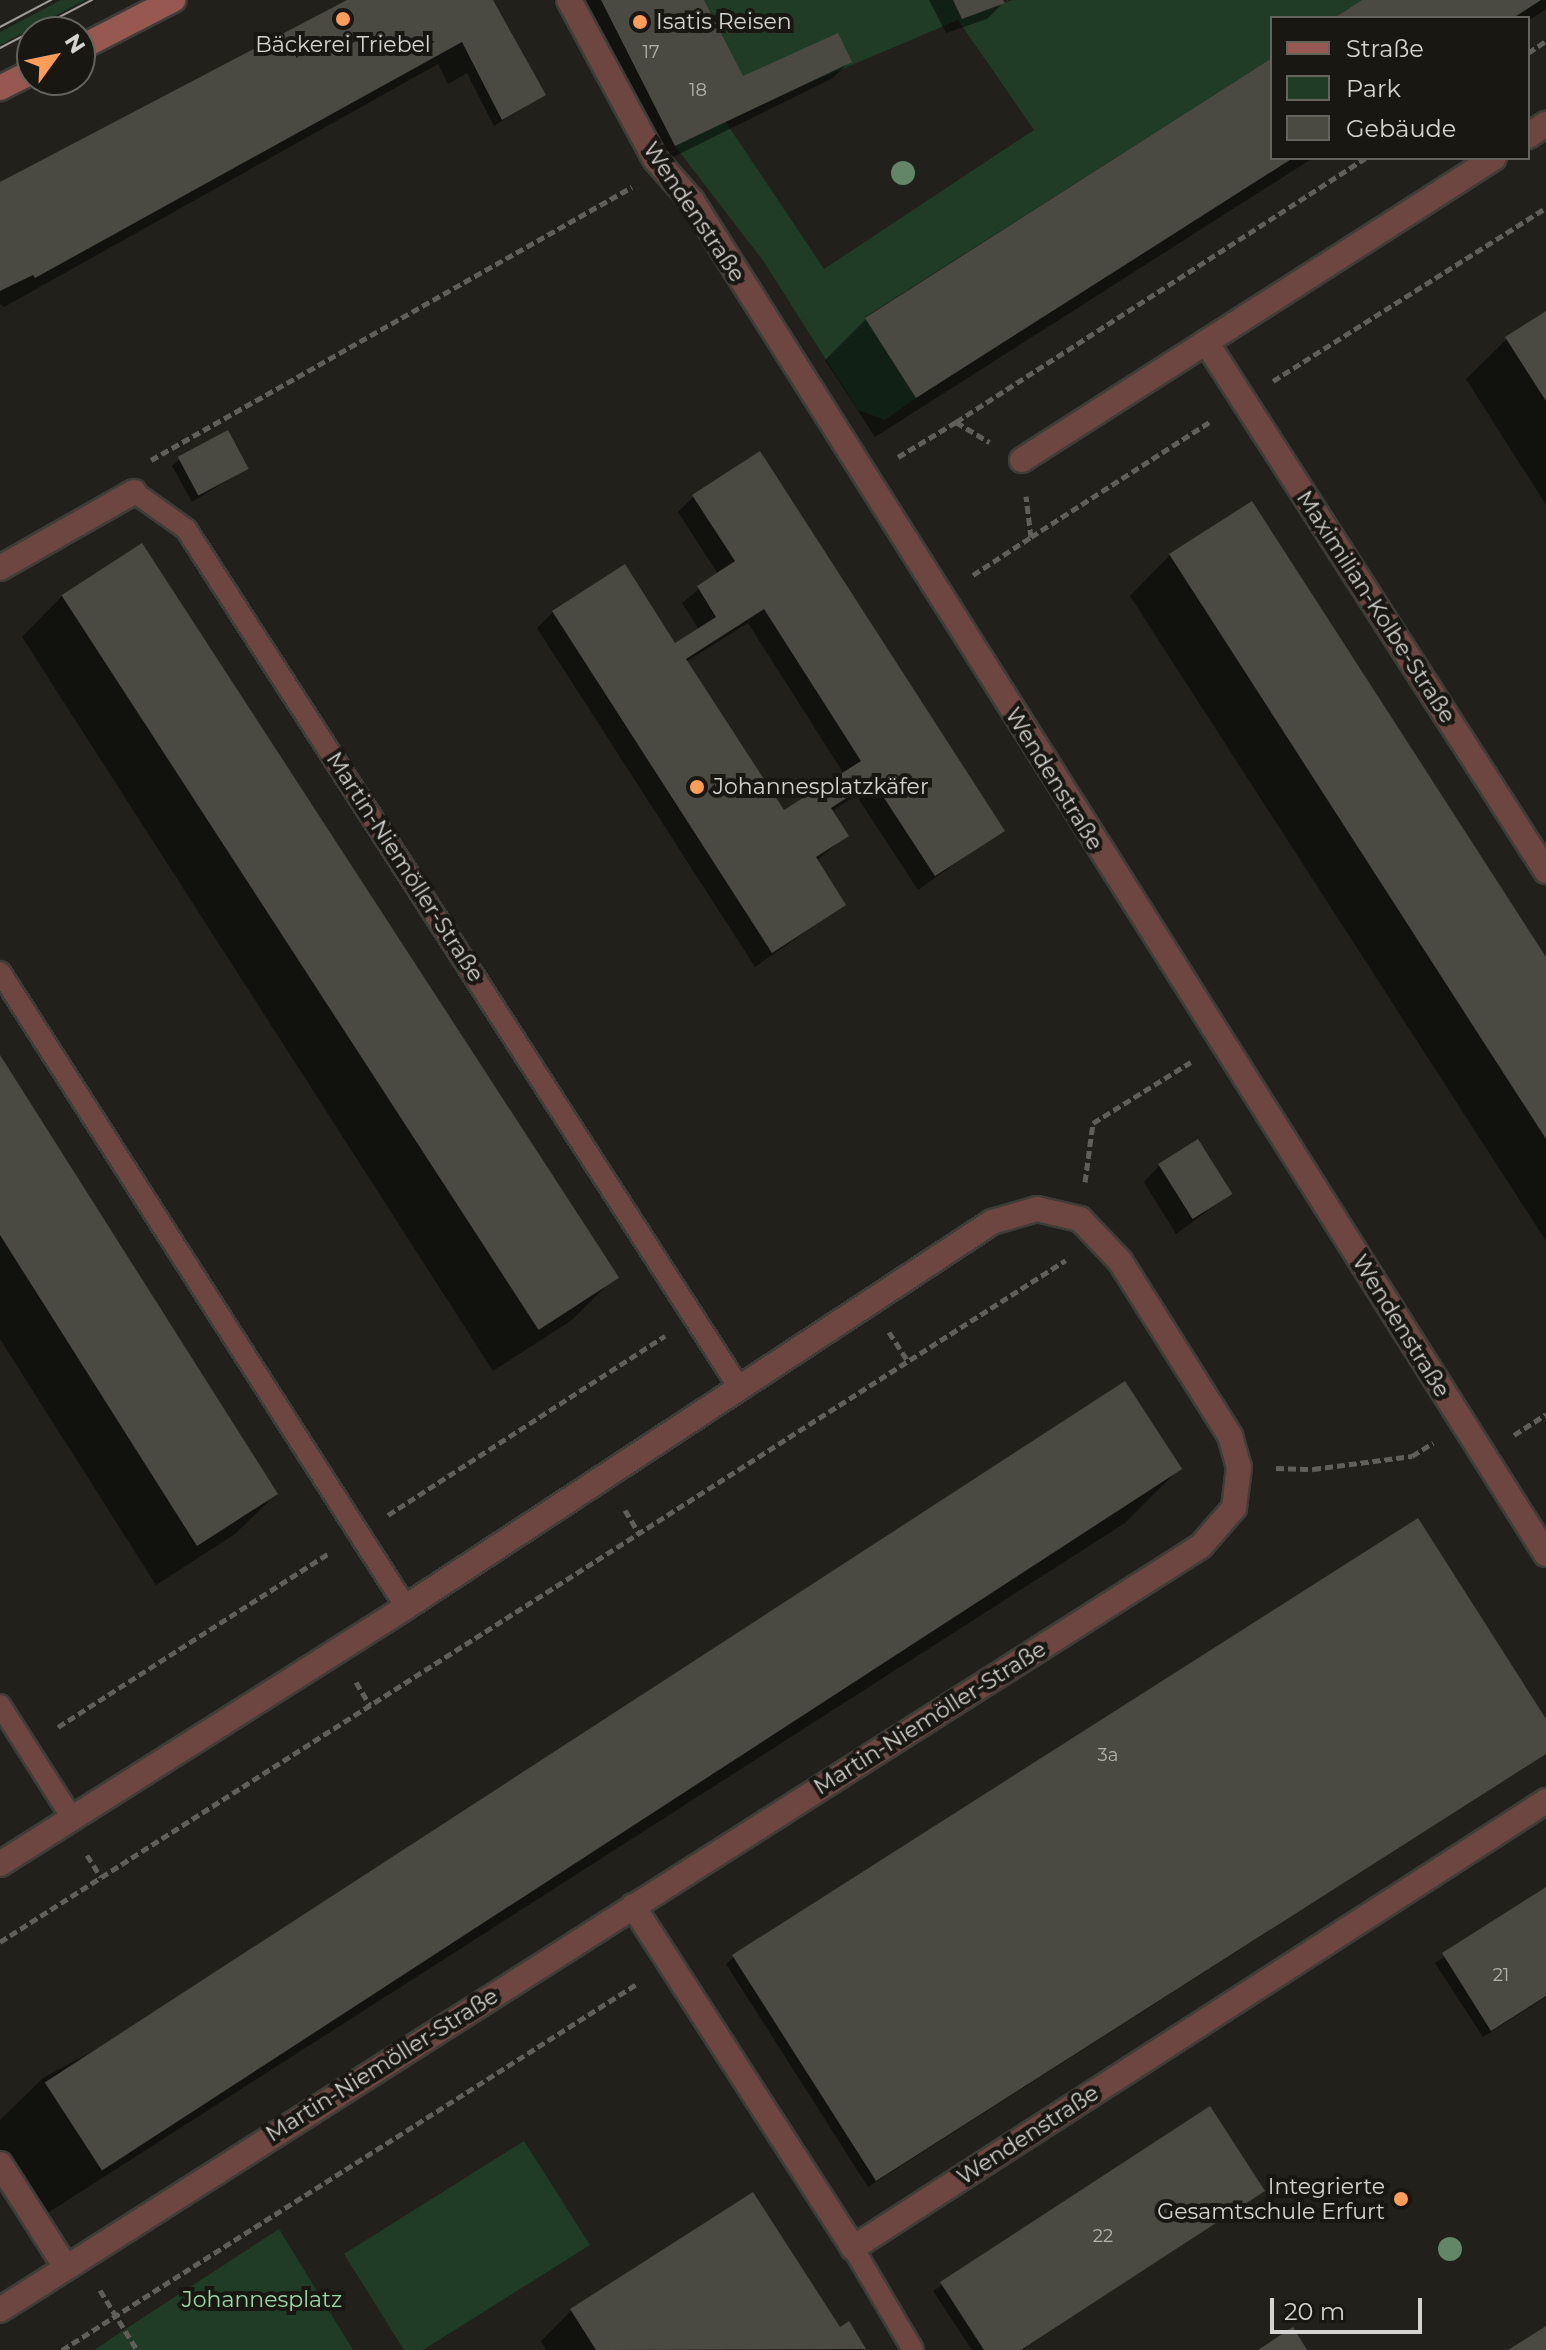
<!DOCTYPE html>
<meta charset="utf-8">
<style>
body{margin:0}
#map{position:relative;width:1546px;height:2350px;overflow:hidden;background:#21201a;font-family:Montserrat,sans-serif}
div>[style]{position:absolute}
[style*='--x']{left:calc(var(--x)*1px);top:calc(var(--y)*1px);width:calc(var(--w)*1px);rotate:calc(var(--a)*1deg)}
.green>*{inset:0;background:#203c27}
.shadow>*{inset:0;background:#0007}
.building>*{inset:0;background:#4b4a42;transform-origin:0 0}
.path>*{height:5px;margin-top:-2.5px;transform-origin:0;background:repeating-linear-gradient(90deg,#605f5a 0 8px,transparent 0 12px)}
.roads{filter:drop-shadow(2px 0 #3e3d37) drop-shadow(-2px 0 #3e3d37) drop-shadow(0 2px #3e3d37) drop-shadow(0 -2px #3e3d37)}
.lane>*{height:20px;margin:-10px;padding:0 10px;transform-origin:10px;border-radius:10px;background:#6d4541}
.street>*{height:24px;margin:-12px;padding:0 12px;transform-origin:12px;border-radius:12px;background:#6d4541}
.secondary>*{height:24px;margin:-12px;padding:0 12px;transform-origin:12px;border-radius:12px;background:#985852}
.tram>*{height:2px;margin:-1px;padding:0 1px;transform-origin:1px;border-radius:1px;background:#9d9c97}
.trees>*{width:24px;height:24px;margin:-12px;border-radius:50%;background:#638568}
.dots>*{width:22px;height:22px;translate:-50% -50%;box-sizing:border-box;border:4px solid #181711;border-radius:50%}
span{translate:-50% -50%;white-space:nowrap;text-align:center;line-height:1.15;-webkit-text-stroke:8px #181711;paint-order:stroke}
.number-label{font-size:18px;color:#b2b2ac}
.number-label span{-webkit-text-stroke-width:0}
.poi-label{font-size:22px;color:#d5d4d0}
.left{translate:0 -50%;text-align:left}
.right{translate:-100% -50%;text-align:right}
.street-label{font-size:22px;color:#d5d4d0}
.park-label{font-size:22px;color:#99d8a7}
.legend{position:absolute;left:1270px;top:16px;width:260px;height:144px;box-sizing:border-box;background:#181711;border:2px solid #64635d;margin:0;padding:10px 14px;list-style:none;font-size:24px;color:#d5d4d0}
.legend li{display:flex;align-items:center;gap:16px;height:40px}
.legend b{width:40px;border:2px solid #64635d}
.north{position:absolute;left:16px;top:16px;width:80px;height:80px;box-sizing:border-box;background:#181711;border:2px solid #64635d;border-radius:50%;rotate:57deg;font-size:22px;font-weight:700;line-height:32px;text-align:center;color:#d5d4d0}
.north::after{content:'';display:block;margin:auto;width:28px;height:36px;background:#fe9c58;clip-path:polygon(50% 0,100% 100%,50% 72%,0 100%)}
.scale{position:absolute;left:1270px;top:2298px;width:152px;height:36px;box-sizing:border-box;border:4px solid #d5d4d0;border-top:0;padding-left:10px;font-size:24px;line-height:28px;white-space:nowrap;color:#d5d4d0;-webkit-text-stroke:6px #181711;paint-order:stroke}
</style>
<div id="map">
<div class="green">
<i style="clip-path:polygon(61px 0,85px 0,0 45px,0 32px)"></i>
<i style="clip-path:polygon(704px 0,953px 0,962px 19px,1012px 0,1362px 0,1334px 18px,1272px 18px,1272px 58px,865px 317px,916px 398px,885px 420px,858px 410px,764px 262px,675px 146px,725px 121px,824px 269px,1034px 130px,958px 20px,757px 105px)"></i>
<i style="clip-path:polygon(524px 2141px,590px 2245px,423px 2350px,404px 2350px,344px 2254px)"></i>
<i style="clip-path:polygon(279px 2229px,353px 2350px,94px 2350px,124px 2330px)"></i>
</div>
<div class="shadow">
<i style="clip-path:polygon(352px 0,490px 0,544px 95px,494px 126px,467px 73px,448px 84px,438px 64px,4px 307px,0 304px,0 186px)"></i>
<i style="clip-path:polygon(554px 0,702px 0,742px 79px,849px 62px,833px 78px,651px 168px,577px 23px,569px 27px)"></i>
<i style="clip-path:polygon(929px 0,1001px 0,1003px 3px,987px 19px,946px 33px)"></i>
<i style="clip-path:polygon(1366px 0,1546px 0,1546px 9px,1528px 21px,1338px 18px)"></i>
<i style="clip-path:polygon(1272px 60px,1272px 158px,1313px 158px,875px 437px,825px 360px,866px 319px)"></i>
<i style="clip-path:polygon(1546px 314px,1546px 505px,1466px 379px,1507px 339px)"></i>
<i style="clip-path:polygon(180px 459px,247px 468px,192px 502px,172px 466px)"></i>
<i style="clip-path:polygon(evenodd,694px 496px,1002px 830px,918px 890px,856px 795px,831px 812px,846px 836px,816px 861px,844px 905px,755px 967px,537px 628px,553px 612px,675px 646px,699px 630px,682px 603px,718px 574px,678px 512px,694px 496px,748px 623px,844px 774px,784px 813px,686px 662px,748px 623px)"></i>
<i style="clip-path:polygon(1170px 555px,1546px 961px,1546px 1241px,1130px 596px)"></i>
<i style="clip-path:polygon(62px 596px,612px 1280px,572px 1320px,493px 1371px,22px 637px)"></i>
<i style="clip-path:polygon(0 1059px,276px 1494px,235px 1534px,156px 1585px,0 1339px)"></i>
<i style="clip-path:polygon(1159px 1166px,1230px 1194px,1176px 1234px,1144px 1182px)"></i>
<i style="clip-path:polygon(1179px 1469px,1125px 1523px,43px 2216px,0 2148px,0 2120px,43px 2078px)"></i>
<i style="clip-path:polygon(1546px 1723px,1546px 1754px,868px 2187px,726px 1964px,734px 1957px)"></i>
<i style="clip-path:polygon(1546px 1889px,1546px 1997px,1483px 2037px,1435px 1963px)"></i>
<i style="clip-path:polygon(1209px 2109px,1263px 2191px,1022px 2350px,972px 2350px,933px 2291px)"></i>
<i style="clip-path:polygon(753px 2195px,840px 2330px,862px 2350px,546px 2350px,541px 2341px,571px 2311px)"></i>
</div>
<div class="building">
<i style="clip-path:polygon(347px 0,493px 0,546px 95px,502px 120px,462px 42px,35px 278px,33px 275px,0 291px,0 182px)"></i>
<i style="clip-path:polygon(601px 0,704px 0,743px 76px,838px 33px,852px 62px,675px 146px)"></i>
<i style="clip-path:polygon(953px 0,1003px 0,1005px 3px,962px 19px)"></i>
<i style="clip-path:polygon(1362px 0,1541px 0,1513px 18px,1334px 18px)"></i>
<i style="clip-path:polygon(1272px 58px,1272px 158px,1293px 158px,916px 398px,865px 318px)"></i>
<i style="clip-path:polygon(1546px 311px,1546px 401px,1505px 337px)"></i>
<i style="left:228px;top:430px;width:44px;height:57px;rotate:62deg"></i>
<i style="clip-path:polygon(evenodd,760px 451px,1005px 831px,935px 876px,873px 781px,831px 808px,849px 836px,816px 857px,846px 905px,772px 953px,552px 611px,625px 564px,675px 643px,716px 617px,697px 586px,735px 561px,692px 495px,760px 451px,764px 609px,861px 761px,784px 810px,686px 659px,764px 609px)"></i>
<i style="clip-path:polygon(1252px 501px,1546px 957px,1546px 1139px,1169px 554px)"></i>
<i style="left:142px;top:543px;width:876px;height:96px;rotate:57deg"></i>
<i style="clip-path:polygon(0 1055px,278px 1494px,197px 1546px,0 1235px)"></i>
<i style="left:1198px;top:1139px;width:65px;height:47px;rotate:58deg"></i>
<i style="left:1125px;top:1381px;width:105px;height:1288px;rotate:57deg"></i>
<i style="clip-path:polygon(1418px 1518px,1546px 1719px,1546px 1754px,876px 2181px,732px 1955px)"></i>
<i style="clip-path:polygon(1546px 1887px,1546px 1996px,1491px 2031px,1442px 1953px)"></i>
<i style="clip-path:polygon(1210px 2106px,1265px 2191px,1021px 2350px,984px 2350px,940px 2282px)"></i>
<i style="clip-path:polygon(753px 2192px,840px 2327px,849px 2321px,866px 2349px,596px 2350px,570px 2309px)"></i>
<i style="clip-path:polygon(1546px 2326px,1546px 2350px,1508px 2350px)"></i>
<i style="clip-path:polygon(1293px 2327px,1307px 2350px,1258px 2350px)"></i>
</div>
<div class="path">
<i style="--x:1528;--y:53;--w:22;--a:-34"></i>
<i style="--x:1273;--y:381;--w:323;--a:-32.4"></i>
<i style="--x:956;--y:422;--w:487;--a:-32.8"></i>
<i style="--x:898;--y:457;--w:68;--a:-31.1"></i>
<i style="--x:956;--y:422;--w:39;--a:31"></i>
<i style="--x:151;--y:460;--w:553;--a:-29.58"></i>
<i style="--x:1031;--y:537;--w:214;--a:-32.8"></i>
<i style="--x:973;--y:575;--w:69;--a:-33.2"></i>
<i style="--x:1031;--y:537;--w:41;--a:-97"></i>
<i style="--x:1085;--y:1182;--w:60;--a:-82.3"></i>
<i style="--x:1093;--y:1123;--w:115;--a:-31.9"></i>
<i style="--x:889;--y:1332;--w:35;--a:57"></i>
<i style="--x:1514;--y:1435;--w:38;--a:-33"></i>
<i style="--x:1276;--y:1468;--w:37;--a:2"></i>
<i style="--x:1313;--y:1469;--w:100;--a:-7.5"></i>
<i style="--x:1412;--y:1456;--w:25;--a:-32"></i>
<i style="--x:625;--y:1510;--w:27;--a:59"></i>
<i style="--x:388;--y:1515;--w:330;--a:-32.9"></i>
<i style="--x:356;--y:1682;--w:27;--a:59"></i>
<i style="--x:58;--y:1727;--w:322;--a:-32.7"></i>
<i style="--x:87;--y:1855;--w:26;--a:58"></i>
<i style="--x:0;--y:1942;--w:1265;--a:-32.61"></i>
<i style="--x:100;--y:2290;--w:70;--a:58.3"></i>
<i style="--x:62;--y:2350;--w:683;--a:-32.5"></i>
</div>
<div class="roads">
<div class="lane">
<i style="--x:134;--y:492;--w:64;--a:35.4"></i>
<i style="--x:186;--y:529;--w:1023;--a:57.21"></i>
<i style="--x:0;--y:972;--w:754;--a:57.41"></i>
<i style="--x:0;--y:1705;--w:134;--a:57.5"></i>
<i style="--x:853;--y:2248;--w:118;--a:59.5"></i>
</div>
<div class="street">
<i style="--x:569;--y:0;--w:181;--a:61.6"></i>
<i style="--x:655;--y:159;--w:56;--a:48.6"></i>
<i style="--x:692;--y:201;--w:1600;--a:57.74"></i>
<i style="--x:1528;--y:136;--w:22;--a:-34"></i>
<i style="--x:1206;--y:342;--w:629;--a:57.27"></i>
<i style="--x:1022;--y:460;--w:560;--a:-32.61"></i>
<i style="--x:0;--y:568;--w:154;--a:-29.6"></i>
<i style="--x:0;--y:1864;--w:481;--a:-32.3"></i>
<i style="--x:406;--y:1607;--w:701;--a:-33.3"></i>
<i style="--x:992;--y:1222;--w:47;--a:-16.1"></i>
<i style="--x:1037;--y:1209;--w:44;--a:13.1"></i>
<i style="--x:1080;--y:1219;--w:58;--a:46.4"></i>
<i style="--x:1120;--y:1261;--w:207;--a:57.8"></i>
<i style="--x:1230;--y:1436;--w:32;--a:74"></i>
<i style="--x:1239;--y:1467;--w:41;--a:97"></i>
<i style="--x:1234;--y:1508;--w:50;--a:131"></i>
<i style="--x:1201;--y:1546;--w:1423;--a:147.54"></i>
<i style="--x:633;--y:1906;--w:407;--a:57.2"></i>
<i style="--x:853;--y:2248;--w:825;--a:-32.82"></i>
<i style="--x:0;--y:2164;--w:121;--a:57.5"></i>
</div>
<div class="secondary">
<i style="--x:80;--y:48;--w:105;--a:-27.3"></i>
<i style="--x:0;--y:88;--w:36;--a:-27"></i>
</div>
</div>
<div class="tram">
<i style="--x:0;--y:27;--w:58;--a:-27.9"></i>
<i style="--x:0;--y:48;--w:104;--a:-27.6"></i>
</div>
<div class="trees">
<i style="left:903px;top:173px"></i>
<i style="left:1450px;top:2249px"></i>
</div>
<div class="dots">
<i style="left:343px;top:19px;background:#fe9c58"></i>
<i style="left:640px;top:22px;background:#fe9c58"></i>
<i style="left:697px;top:787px;background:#fe9c58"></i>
<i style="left:1401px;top:2199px;background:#fe9c58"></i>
</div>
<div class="number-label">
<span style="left:651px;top:52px">17</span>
<span style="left:698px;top:90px">18</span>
<span style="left:1108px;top:1755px">3a</span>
<span style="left:1501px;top:1975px">21</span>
<span style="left:1103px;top:2236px">22</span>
</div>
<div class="poi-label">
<span class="left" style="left:656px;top:22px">Isatis Reisen</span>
<span style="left:343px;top:45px">Bäckerei Triebel</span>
<span class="left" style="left:713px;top:787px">Johannesplatzkäfer</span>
<span class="right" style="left:1385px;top:2199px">Integrierte<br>Gesamtschule Erfurt</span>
</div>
<div class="street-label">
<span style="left:694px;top:212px;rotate:56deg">Wendenstraße</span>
<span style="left:1376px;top:607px;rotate:57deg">Maximilian-Kolbe-Straße</span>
<span style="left:1054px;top:779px;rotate:58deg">Wendenstraße</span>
<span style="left:405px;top:867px;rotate:57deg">Martin-Niemöller-Straße</span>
<span style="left:1401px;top:1326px;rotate:58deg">Wendenstraße</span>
<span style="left:930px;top:1718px;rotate:-32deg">Martin-Niemöller-Straße</span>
<span style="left:382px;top:2065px;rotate:-32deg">Martin-Niemöller-Straße</span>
<span style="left:1028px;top:2135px;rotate:-33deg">Wendenstraße</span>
</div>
<div class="park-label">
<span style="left:262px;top:2300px">Johannesplatz</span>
</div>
<ul class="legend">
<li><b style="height:10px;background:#985852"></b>Straße</li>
<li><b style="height:22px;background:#203c27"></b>Park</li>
<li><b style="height:22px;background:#4b4a42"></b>Gebäude</li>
</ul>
<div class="north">N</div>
<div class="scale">20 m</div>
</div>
